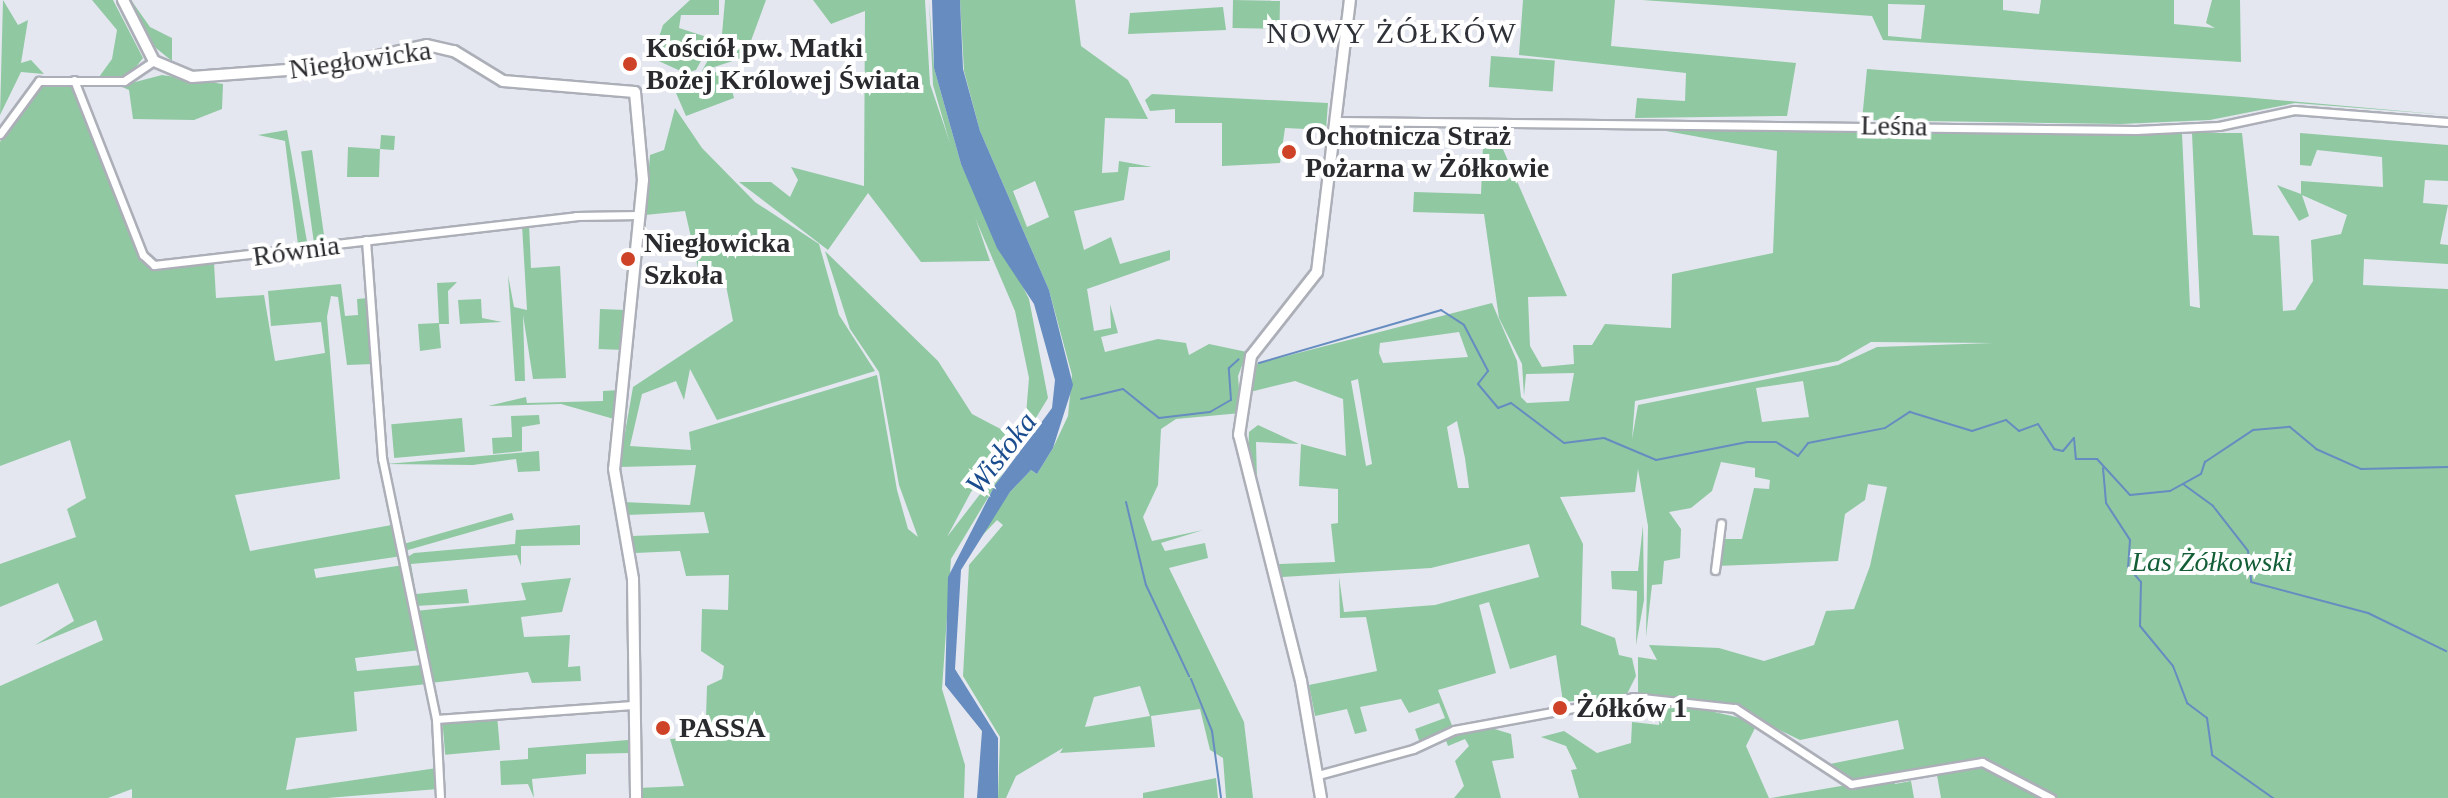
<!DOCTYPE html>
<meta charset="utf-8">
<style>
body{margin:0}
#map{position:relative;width:2448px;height:798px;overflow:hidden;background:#e4e7f0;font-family:Georgia,serif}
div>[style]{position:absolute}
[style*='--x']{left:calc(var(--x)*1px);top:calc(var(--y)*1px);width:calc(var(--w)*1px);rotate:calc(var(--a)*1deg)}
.green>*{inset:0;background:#90c8a2;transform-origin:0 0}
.water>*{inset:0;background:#668cc0}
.stream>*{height:2px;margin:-1px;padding:0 1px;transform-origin:1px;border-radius:1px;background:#668cc0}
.roads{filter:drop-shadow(2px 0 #acafb7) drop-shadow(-2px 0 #acafb7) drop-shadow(0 2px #acafb7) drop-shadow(0 -2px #acafb7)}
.street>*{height:7px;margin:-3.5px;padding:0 3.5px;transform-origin:3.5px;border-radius:3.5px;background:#fff}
.secondary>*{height:10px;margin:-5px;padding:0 5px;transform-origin:5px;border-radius:5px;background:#fff}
.dots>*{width:22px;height:22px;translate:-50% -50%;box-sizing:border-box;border:4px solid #fff;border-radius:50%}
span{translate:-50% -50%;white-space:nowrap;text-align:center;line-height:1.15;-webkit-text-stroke:8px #fff;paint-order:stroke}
.poi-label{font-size:28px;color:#2a2b2e;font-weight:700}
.left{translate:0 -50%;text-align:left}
.street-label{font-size:28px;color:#2a2b2e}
.park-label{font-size:28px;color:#135e36;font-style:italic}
.neighbourhood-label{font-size:30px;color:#2f3238;letter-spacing:2px}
.water-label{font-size:30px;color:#1b4d8e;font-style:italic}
</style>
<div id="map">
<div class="green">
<i style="clip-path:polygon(3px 0,18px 25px,28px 20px,21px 63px,31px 60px,44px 74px,21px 72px,0 115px)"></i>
<i style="clip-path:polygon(92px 0,113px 0,143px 58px,128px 77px,99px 77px,112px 59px,117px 30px)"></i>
<i style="clip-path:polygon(131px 0,150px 27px,172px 38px,172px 61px,151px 44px)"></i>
<i style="clip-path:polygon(690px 0,719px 0,719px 15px,681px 15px,679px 28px,713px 39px,696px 70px,685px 73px,652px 58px,663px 25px)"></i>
<i style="clip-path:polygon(725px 0,766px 0,745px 57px,702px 71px,722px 34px)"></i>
<i style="clip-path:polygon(813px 0,925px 0,930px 84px,990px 261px,921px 262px,868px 193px,828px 250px,739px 182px,771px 182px,790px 197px,798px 180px,791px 167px,864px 186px,865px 11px,831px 24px)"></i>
<i style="clip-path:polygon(929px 0,934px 68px,961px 164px,1029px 299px,1048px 398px,951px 559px,942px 689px,965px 765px,964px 798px,639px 798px,638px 788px,684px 786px,670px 739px,730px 734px,729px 726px,697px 723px,706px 718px,707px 686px,722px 679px,724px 666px,701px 651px,702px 609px,728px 610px,729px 575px,686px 576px,680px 551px,635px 553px,632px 536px,709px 533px,704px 512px,626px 515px,623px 502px,690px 505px,696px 465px,619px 467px,633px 387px,733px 321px,724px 275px,699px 272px,685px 211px,645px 215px,650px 155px,664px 150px,675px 108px,702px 148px,755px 202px,819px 244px,839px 315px,875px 371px,717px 420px,690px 369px,684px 400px,676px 381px,642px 394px,630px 446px,691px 450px,689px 432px,877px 375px,897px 490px,908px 529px,918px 537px,899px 485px,879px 372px,850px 329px,825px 251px,938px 361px,972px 414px,1014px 436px,971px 492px,947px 537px,1004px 463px,1026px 415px,1029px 378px,1015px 311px,964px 192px,933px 85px)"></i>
<i style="clip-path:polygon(evenodd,960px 0,1075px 0,1081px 46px,1128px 80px,1148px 119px,1105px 118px,1102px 173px,1118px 172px,1119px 161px,1152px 167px,1129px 167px,1124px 200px,1074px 211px,1084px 250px,1111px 237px,1120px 264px,1170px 250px,1170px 260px,1087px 289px,1094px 331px,1111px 328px,1110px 304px,1118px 333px,1101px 337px,1105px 352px,1158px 339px,1186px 343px,1189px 355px,1209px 344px,1247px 352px,1238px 376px,1241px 413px,1176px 419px,1161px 429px,1158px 485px,1143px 517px,1152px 541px,1203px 530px,1161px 543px,1165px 551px,1205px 543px,1208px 558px,1169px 568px,1244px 722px,1253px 798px,1226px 798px,1223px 758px,1210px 750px,1200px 709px,1151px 716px,1155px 747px,1060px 753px,1063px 748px,1016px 776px,1006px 798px,998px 798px,1000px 737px,963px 676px,969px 565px,1003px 525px,997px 520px,976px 542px,1010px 492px,1031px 470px,1037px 474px,1053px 448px,1068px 416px,1072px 375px,1049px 290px,980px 131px,964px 71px,960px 0,1035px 181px,1049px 217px,1027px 227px,1013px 191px,1035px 181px,960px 0,1140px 686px,1150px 716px,1085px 727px,1094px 697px,1140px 686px)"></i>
<i style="left:1233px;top:0;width:47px;height:28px;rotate:1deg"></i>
<i style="clip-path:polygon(1523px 0,1615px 0,1611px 46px,1796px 63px,1787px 116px,1635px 118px,1637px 98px,1685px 101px,1686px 73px,1519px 55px)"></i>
<i style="clip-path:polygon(evenodd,1642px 0,2003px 0,2003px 10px,2039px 14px,2041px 0,2174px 0,2174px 24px,2215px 28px,2206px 23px,2212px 0,2240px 0,2241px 62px,1883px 40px,1872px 16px,1642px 0,1888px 4px,1925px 5px,1921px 39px,1888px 36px,1888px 4px)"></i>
<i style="clip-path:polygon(1223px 7px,1226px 30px,1128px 34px,1130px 13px)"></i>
<i style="left:1491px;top:56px;width:64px;height:31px;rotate:4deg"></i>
<i style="clip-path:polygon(726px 69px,734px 98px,686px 116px,673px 86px)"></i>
<i style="clip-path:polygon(1867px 69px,2243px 97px,2448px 115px,2295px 103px,2210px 120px,2121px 124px,1862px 120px)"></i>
<i style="clip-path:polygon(162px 75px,223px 84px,222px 109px,194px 120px,133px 119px,129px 90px,120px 86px)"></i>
<i style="clip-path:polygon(72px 82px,140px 251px,154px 267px,214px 263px,216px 298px,264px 295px,275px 361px,325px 353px,321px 322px,271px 326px,268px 291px,341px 284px,345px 316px,358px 315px,357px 299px,368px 298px,373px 364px,347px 365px,338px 297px,331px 296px,327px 317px,340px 479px,235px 495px,250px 551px,397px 524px,402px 556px,314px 569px,316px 578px,404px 565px,420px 650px,355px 658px,357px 671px,422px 665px,427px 684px,354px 692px,357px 731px,296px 738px,286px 790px,437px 768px,438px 789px,327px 798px,132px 798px,132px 789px,108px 798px,0 798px,0 686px,103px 640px,96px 620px,35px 645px,74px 621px,58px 583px,0 607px,0 564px,76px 537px,67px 509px,86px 498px,70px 440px,0 466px,0 142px,36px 86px)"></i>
<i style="clip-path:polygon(1152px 94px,1328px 103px,1326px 130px,1285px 128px,1280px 163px,1222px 166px,1222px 123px,1175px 123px,1175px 109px,1150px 111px,1145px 100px)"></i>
<i style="clip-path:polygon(evenodd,1711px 128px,2182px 133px,2190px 306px,2200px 308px,2192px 133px,2242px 133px,2253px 235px,2279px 236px,2283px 311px,2295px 310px,2313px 281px,2311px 240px,2341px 234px,2347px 215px,2302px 195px,2309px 216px,2299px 221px,2277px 185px,2301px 194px,2301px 181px,2383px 187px,2382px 157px,2317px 150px,2311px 166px,2300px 165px,2300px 133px,2448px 145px,2448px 181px,2425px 180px,2423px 203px,2448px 205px,2440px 244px,2448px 245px,2448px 264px,2364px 259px,2363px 285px,2448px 289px,2448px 798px,1941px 798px,1937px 775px,1978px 759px,1850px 782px,1825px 765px,1904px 749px,1898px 720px,1800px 740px,1727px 704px,1638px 696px,1638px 657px,1657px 660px,1649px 645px,1719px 648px,1764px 661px,1814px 645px,1826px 611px,1854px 609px,1870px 566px,1887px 487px,1868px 484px,1865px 500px,1845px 514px,1838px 561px,1716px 566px,1719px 539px,1742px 539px,1754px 488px,1769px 489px,1770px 480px,1755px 477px,1755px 468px,1721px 462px,1712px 491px,1691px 508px,1669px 512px,1681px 529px,1680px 558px,1664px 561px,1662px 584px,1652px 585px,1646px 637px,1648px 526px,1638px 469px,1635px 492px,1560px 497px,1583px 544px,1581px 625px,1615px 638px,1619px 655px,1632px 658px,1636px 676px,1626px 696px,1563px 702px,1556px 655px,1510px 669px,1489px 602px,1479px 605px,1496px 673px,1438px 690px,1453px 728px,1420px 743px,1415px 729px,1445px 718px,1439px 703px,1409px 713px,1401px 699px,1360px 707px,1367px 731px,1355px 734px,1347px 709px,1315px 716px,1309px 685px,1377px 671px,1366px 617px,1340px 618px,1339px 577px,1344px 612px,1435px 605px,1539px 577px,1529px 544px,1431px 568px,1282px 577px,1279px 564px,1335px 562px,1331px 524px,1338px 523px,1338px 489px,1299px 486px,1301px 444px,1346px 456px,1343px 399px,1295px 381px,1250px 392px,1255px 364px,1492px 303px,1517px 361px,1521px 397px,1527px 403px,1569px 401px,1574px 373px,1526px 374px,1524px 396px,1522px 364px,1499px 318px,1484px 214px,1413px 212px,1414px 192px,1481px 194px,1483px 146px,1502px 147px,1567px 296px,1528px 297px,1530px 346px,1542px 367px,1574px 364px,1573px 345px,1592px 345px,1605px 324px,1671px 328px,1672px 274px,1773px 253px,1777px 151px,1666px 131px,1711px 128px,1459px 332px,1468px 357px,1383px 363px,1379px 353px,1380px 343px,1459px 332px,1711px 128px,1871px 342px,1993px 343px,1877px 347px,1838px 365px,1638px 405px,1632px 439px,1635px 401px,1838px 361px,1871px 342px,1711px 128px,1358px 379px,1372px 464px,1366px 466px,1351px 381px,1358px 379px,1711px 128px,1803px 381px,1809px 417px,1762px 422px,1756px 388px,1803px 381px,1711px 128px,1457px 421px,1465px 458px,1469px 488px,1458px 488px,1454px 467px,1447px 427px,1457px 421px)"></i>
<i style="clip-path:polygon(287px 130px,308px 247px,205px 256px,298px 245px,285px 141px,258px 135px)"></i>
<i style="clip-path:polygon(381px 135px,395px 136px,394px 150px,380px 149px,379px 177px,347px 177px,348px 147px,380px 149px)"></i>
<i style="left:312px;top:150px;width:95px;height:11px;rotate:82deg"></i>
<i style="clip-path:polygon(529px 224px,531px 268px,560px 266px,566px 378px,533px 379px,523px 315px,525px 381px,515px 381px,508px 275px,514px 307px,527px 310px,522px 225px)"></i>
<i style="clip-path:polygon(457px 282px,448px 291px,449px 324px,439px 324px,441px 348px,420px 351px,418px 324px,439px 323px,437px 283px)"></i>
<i style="clip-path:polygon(481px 299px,482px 318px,502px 322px,460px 324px,458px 300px)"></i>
<i style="left:600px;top:309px;width:26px;height:40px;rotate:2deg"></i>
<i style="clip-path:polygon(620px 390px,614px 419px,561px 404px,488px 406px,526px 397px,527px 403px,603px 401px,603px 391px)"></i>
<i style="clip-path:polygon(539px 415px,540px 424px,522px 427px,522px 451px,493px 454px,492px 438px,512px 437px,511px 416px)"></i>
<i style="left:462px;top:418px;width:34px;height:71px;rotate:85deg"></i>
<i style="clip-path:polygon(1258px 425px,1299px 444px,1256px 442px,1257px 480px,1248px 457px,1249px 432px)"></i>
<i style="clip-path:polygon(539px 451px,540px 471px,518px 472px,516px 459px,473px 465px,386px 464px)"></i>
<i style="left:512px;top:513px;width:7px;height:112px;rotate:74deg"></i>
<i style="clip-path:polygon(580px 525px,580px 545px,521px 546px,521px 566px,517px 555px,411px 564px,416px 594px,467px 589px,469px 603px,415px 606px,406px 558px,414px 553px,515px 544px,516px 530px)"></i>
<i style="clip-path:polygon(1643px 525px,1644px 600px,1636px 645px,1637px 591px,1612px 589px,1611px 571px,1638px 571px)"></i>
<i style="clip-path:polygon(571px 578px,562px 612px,521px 617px,524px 637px,570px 635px,568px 667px,580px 666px,581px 681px,532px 683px,528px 672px,430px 683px,415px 611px,526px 600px,521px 583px)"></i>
<i style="clip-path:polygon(1662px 700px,1758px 722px,1746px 746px,1769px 798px,1579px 798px,1571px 770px,1577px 769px,1566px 746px,1541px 737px,1564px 731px,1597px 753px,1631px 743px,1632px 722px,1659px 725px)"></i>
<i style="left:497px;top:715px;width:35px;height:55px;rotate:85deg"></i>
<i style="clip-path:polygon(1488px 727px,1511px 734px,1514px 758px,1492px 761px,1501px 798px,1454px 798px,1464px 786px,1455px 761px,1469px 746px,1465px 739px,1448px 746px,1445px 738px)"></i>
<i style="clip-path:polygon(628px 740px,629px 753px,586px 754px,586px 774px,532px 779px,534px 798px,528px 784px,501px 785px,500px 761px,528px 759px,528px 748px)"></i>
<i style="clip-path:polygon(1894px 777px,1895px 784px,1911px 781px,1914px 798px,1771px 798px)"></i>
<i style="clip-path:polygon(1216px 778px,1218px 798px,1143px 798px,1143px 793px)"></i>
</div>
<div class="water">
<i style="clip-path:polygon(932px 0,960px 0,963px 69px,980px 131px,1049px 290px,1073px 385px,1053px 448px,1037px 474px,1031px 470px,1010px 492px,961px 570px,955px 669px,998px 738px,998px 798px,977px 798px,982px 731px,945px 685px,948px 577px,995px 485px,1052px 408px,1055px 380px,1034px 304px,997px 248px,961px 164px,934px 68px)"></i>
</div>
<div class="stream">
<i style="--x:1259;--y:363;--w:190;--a:-16.2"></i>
<i style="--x:1441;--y:310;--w:27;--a:33"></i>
<i style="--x:1464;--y:325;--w:52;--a:62.4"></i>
<i style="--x:1488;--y:371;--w:16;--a:128"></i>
<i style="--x:1478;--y:384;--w:31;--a:50"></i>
<i style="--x:1498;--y:408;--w:14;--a:-21"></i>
<i style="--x:1511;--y:403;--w:66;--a:37"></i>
<i style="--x:1564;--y:443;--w:40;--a:-7.1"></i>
<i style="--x:1604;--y:438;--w:56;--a:22.9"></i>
<i style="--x:1656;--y:460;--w:93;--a:-11.2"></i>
<i style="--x:1747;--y:442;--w:29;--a:0"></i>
<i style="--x:1776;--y:442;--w:26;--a:32"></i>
<i style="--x:1798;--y:456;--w:16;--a:-52"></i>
<i style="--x:1808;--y:443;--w:78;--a:-11"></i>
<i style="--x:1885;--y:428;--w:30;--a:-33"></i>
<i style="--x:1910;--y:412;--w:65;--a:17"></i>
<i style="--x:1972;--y:431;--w:36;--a:-18"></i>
<i style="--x:2006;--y:420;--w:17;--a:40"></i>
<i style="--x:2019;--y:431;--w:20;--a:-20"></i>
<i style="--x:2038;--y:424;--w:30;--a:57"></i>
<i style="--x:2054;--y:449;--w:9;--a:13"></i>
<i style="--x:2063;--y:451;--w:17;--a:-50"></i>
<i style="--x:2074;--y:438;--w:21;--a:85"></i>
<i style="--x:2076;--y:459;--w:21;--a:0"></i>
<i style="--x:2097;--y:459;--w:49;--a:47.5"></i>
<i style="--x:2130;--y:495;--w:40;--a:-5.7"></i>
<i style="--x:2170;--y:491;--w:35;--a:-29"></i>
<i style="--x:2201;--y:474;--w:13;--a:-72"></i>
<i style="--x:2205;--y:462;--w:58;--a:-33.7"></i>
<i style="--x:2253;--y:430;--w:37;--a:-5"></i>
<i style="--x:2290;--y:427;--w:34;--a:40"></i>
<i style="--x:2316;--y:449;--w:49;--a:24"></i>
<i style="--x:2361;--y:469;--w:87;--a:-1.3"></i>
<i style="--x:1081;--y:399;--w:43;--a:-13.4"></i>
<i style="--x:1123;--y:389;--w:46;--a:38.9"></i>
<i style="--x:1159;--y:418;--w:51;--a:-6.7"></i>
<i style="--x:1210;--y:412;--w:24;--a:-30"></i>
<i style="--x:1231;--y:400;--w:32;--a:-94"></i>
<i style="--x:1229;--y:368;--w:13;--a:-42"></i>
<i style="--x:2103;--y:468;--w:35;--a:85"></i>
<i style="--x:2106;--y:503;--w:44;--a:57"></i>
<i style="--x:2130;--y:540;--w:27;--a:94"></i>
<i style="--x:2128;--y:567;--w:20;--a:49"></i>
<i style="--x:2141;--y:582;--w:44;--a:91.3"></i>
<i style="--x:2140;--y:626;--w:52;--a:50.5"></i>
<i style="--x:2173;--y:666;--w:40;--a:69"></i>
<i style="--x:2187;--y:703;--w:25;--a:37"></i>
<i style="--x:2207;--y:718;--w:37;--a:82"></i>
<i style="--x:2212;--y:755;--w:75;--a:35.2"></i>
<i style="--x:2183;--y:484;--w:37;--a:36"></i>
<i style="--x:2213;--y:506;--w:57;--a:52.1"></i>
<i style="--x:2248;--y:551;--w:31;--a:84"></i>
<i style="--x:2251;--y:582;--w:121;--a:14.8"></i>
<i style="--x:2368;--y:613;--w:87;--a:26"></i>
<i style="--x:1126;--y:502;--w:85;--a:76.5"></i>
<i style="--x:1146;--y:585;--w:101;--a:64.7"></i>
<i style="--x:1191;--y:679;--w:56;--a:68"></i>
<i style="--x:1212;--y:731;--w:68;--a:82.3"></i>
</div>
<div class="roads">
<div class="street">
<i style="--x:74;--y:80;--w:188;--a:68.5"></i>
<i style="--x:143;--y:255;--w:15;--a:42"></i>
<i style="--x:154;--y:265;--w:425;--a:-6.6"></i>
<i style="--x:576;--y:216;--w:64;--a:-0.9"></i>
<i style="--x:1337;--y:121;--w:799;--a:0.65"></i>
<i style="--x:2136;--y:130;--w:83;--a:-2.8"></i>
<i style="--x:2219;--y:126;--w:77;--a:-12"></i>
<i style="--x:2294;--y:110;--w:154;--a:4.5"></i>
<i style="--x:0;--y:134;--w:66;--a:-53.7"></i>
<i style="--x:39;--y:81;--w:85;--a:0"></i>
<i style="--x:124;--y:81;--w:36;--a:-34"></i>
<i style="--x:366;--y:240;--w:219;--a:85.8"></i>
<i style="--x:382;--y:458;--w:267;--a:78.3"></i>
<i style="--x:436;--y:719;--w:79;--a:87.1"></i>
<i style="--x:1715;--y:570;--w:47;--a:-82.7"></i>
<i style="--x:436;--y:719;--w:197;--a:-4.1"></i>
<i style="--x:1318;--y:775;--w:98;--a:-15.3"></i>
<i style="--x:1413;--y:749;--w:45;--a:-24.9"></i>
<i style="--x:1454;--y:730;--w:182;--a:-10.4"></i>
<i style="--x:1633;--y:697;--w:103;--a:6.2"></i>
<i style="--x:1735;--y:708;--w:139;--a:33.2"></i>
<i style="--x:1851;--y:784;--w:133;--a:-9.5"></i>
<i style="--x:1982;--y:762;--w:78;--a:27.6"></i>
</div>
<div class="secondary">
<i style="--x:123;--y:0;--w:68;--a:63.1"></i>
<i style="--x:154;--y:61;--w:41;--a:22.8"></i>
<i style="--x:192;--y:77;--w:136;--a:-4.2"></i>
<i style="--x:328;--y:67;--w:101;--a:-12.5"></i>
<i style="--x:427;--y:45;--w:28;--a:13"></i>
<i style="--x:454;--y:51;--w:57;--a:31.5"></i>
<i style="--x:503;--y:81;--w:132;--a:4.8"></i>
<i style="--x:635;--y:92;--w:88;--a:84.8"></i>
<i style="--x:643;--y:180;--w:290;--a:95.7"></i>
<i style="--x:614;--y:469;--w:112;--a:80.2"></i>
<i style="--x:633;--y:579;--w:219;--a:89.2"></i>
<i style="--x:1321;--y:798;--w:119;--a:-99.7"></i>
<i style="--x:1301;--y:681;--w:254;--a:-104.1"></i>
<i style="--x:1239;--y:435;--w:80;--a:-81.4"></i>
<i style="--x:1251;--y:356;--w:107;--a:-51.8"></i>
<i style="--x:1317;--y:272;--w:274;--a:-83.1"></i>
</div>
</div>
<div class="dots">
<i style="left:630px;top:64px;background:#ce4327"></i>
<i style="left:1289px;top:152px;background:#ce4327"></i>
<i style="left:628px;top:259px;background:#ce4327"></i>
<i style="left:1560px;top:708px;background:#ce4327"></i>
<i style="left:663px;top:728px;background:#ce4327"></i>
</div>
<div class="poi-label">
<span class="left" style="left:646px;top:64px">Kościół pw. Matki<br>Bożej Królowej Świata</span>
<span class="left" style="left:1305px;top:152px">Ochotnicza Straż<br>Pożarna w Żółkowie</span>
<span class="left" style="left:644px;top:259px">Niegłowicka<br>Szkoła</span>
<span class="left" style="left:1576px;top:708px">Żółków 1</span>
<span class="left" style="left:679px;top:728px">PASSA</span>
</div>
<div class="street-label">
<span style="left:360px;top:60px;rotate:-8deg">Niegłowicka</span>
<span style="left:1894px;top:126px;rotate:1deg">Leśna</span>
<span style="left:296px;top:251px;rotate:-8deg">Równia</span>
</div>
<div class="park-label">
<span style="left:2212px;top:562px">Las Żółkowski</span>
</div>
<div class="neighbourhood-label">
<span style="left:1392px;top:33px">NOWY ŻÓŁKÓW</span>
</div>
<div class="water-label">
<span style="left:1001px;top:453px;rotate:-52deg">Wisłoka</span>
</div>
</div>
